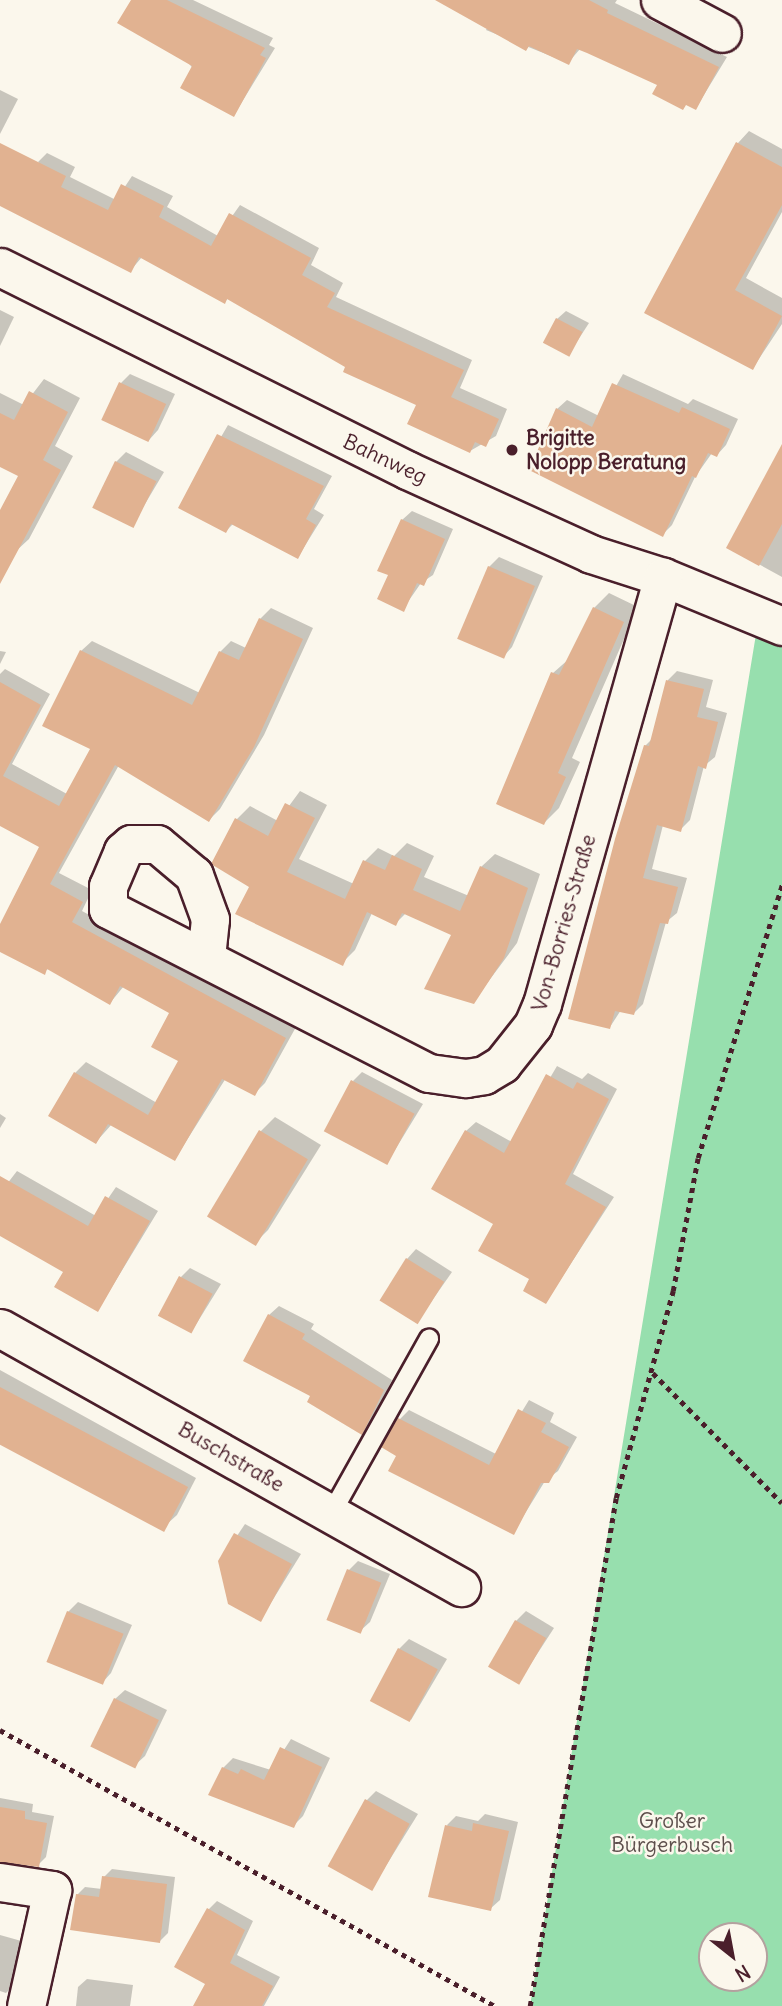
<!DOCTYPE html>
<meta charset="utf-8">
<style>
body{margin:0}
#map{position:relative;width:782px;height:2006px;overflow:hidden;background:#fbf7ec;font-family:Delius,sans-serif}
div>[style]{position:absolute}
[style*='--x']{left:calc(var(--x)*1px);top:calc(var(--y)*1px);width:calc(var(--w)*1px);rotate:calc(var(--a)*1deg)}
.green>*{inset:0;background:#97dfae}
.shadow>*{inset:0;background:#0003}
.building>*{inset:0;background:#e1b291;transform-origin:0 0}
.path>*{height:4.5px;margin-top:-2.25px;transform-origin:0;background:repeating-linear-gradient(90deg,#4a1f2b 0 5px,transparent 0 10px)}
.roads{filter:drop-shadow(2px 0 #4a1f2b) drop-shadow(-2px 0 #4a1f2b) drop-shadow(0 2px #4a1f2b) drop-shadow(0 -2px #4a1f2b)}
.service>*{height:18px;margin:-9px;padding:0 9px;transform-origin:9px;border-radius:9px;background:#fbf7ec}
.minor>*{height:37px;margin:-18.5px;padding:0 18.5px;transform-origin:18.5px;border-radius:18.5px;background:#fbf7ec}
.dots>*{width:19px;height:19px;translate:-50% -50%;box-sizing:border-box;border:4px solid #fbf7ec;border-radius:50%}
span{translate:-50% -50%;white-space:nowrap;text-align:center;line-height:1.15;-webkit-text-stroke:5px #fbf7ec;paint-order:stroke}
.poi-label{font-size:21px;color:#4a1f2b;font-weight:700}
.left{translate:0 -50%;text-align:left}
.street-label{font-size:21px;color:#4a1f2b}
.park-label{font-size:21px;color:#5d4f4c}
.north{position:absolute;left:698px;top:1922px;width:70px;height:70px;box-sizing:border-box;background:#fbf7ec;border:2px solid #b4a19f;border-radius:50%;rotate:149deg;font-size:19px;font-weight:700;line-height:28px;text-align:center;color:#4a1f2b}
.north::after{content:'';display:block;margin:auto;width:24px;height:32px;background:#4a1f2b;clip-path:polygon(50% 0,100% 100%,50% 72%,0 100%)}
</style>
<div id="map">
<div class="green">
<i style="clip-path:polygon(evenodd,759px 616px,782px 626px,782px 2006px,530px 2006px,759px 616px,712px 1936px,754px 1936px,754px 1978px,712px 1978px,712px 1936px)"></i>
</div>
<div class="shadow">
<i style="clip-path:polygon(133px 0,193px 0,273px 38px,269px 45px,275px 48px,234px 115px)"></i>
<i style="clip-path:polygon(437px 0,617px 0,615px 3px,727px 57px,696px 108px,660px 84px,580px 49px,568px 63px,486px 30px,488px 26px)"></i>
<i style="clip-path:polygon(0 90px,18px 99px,0 134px)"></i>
<i style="clip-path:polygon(749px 131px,782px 149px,782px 212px,746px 278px,782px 298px,782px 324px,753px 368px,646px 313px,738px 143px)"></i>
<i style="clip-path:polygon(47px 153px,75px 167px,70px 177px,116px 200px,132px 176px,173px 196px,167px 207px,218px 236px,240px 205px,319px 248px,311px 265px,343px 283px,336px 297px,472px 360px,460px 388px,507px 409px,496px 436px,470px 451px,418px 404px,228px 298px,225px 302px,142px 257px,131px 270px,38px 162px)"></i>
<i style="clip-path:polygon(0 310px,14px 317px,0 346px)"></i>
<i style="clip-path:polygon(566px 311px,589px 323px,569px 354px,557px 319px)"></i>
<i style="clip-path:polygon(130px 374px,175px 394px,158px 430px,149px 440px,121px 383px)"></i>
<i style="clip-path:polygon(623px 374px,688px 404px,693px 399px,738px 419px,726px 445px,717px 455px,712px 453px,695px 477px,672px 525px,662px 535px,557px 409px,567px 400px,599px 416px)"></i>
<i style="clip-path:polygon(44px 379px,80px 398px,55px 446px,73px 456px,29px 539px,15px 552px,0 544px,0 513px,21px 475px,0 465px,0 393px,24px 405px)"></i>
<i style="clip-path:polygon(228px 425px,332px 476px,314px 509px,324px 515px,298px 557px,234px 523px,226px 531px,180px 507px)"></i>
<i style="clip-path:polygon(782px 447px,782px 577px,728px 547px)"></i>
<i style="clip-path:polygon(126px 452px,164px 472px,132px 526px,116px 462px)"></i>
<i style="clip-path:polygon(412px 511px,453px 529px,433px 575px,421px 583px,403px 609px,390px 574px,402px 520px)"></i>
<i style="clip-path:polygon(499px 557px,543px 576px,512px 647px,503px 657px,459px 637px,489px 567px)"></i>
<i style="clip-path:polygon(609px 593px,638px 607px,572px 758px,580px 762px,559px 808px,544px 823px,499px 803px,553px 673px,570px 658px,594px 608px)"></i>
<i style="clip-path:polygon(271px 608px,313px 628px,264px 735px,220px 809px,209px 820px,119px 765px,59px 873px,92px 890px,82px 911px,296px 1027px,265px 1083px,254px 1094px,226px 1078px,175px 1159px,112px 1124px,96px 1142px,75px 1073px,86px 1062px,157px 1103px,180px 1060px,171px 1012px,124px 986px,110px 1003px,49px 968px,44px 972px,0 950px,0 928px,41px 847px,0 825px,0 674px,5px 669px,50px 694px,12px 764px,67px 794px,92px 749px,81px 651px,92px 641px,200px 693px,220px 652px,231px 641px,246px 648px,260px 619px)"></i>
<i style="clip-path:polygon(0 651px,6px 652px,0 664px)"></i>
<i style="clip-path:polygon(677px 671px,713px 680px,706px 707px,727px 713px,715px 757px,704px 766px,690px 820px,680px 830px,663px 825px,652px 869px,687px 878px,677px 913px,666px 922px,643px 1004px,634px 1013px,621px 1010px,610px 1027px,645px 746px,653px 738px,668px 680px)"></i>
<i style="clip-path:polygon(300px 791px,327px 805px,299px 859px,354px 884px,365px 861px,378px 848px,394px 856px,407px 843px,434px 856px,424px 877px,469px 896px,481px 867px,495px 854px,540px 874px,517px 943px,473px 1002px,453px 934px,406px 913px,396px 923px,372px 913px,355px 950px,342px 963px,251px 886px,237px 819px,250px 806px,278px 821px)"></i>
<i style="clip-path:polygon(557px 1066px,582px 1079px,588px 1073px,617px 1089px,573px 1174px,614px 1197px,546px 1302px,496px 1223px,466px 1131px,476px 1122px,512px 1142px)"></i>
<i style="clip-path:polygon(362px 1072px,423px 1104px,387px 1163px,353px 1081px)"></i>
<i style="clip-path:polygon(0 1114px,6px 1118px,0 1128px)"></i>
<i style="clip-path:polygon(275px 1117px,321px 1145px,268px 1230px,254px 1244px,208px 1216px,261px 1131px)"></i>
<i style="clip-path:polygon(17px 1171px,96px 1216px,116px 1187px,158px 1211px,98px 1310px,65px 1271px,0 1234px,0 1193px)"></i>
<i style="clip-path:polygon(416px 1249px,452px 1272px,417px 1322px,407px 1259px)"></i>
<i style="clip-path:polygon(190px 1268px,221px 1284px,192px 1331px,181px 1277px)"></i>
<i style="clip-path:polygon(279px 1306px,314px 1324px,311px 1329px,392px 1380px,371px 1424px,362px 1433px,269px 1315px)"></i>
<i style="clip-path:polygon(0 1370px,196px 1478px,177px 1515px,167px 1524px,0 1436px)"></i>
<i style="clip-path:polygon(529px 1400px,554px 1413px,550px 1422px,577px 1437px,558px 1471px,545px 1481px,513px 1533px,398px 1455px,399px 1420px,409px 1410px,496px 1454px)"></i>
<i style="clip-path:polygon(245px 1524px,301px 1554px,261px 1619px,220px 1561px)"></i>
<i style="clip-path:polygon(358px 1561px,390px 1574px,370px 1622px,360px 1631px,349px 1570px)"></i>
<i style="clip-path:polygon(78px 1602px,132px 1625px,111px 1673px,102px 1683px,48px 1660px,68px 1612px)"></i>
<i style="clip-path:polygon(526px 1611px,554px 1628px,519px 1682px,516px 1621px)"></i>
<i style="clip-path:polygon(409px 1639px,447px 1659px,411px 1720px,399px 1649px)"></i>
<i style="clip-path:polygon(125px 1690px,167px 1710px,145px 1756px,135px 1765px,115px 1699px)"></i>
<i style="clip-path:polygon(291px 1739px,330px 1758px,303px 1816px,293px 1826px,223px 1768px,233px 1758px,271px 1770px)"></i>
<i style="clip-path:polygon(376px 1791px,418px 1814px,371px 1890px,367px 1800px)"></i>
<i style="clip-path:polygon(0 1798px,33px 1804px,32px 1812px,54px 1816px,46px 1857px,38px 1865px,0 1847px)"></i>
<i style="clip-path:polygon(485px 1814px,518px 1822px,500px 1900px,490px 1909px,447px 1825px,456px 1816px,478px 1821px)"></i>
<i style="clip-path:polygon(112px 1869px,175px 1877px,168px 1933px,160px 1941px,77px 1895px,85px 1887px,102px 1889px,104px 1877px)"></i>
<i style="clip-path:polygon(217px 1901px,253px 1921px,237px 1955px,280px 1977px,264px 2006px,195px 2006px,207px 1984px,209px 1909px)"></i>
<i style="clip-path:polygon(0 1935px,25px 1942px,15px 1984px,6px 1993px,0 1991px)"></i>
<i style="clip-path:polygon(87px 1979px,133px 1985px,130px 2006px,76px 2006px,78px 1987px)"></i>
</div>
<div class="building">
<i style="clip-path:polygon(131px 0,167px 0,265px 48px,260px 55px,266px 58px,234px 117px,180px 88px,192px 66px,117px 23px)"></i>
<i style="clip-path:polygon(435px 0,589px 0,608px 10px,607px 13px,719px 67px,696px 110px,686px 105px,683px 110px,652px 94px,657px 85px,587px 53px,577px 49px,569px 65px,529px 46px,526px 51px)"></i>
<i style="clip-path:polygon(736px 142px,782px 167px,782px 205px,735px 290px,782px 316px,753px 370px,644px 313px)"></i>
<i style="clip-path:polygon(0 143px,66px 176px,61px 187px,108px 210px,121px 184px,164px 206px,159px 217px,211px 246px,229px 213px,311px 258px,302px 275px,335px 293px,327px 307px,464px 370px,451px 397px,499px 419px,486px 447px,475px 442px,470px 453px,407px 424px,416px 405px,343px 372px,345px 367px,227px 299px,225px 304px,139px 257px,131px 273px,0 206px)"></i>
<i style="left:556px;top:318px;width:30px;height:28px;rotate:28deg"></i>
<i style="left:119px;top:382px;width:52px;height:42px;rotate:25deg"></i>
<i style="clip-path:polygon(612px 383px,679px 413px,682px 407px,730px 429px,717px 457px,708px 453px,696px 478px,692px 476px,663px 537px,529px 470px,556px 408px,592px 427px)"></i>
<i style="clip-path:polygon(29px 391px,68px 412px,43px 460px,61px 470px,0 584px,0 510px,18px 476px,0 467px,0 413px,14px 420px)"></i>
<i style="clip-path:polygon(217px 434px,324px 486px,306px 519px,316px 525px,298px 559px,231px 524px,226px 533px,178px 508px)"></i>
<i style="clip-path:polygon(782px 444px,782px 524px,759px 566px,726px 548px)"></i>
<i style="left:115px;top:461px;width:46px;height:52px;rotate:26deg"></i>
<i style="clip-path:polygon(401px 519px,445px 539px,424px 586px,417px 583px,404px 612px,377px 599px,388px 575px,377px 571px)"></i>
<i style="left:488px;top:566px;width:51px;height:79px;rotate:23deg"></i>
<i style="clip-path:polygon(593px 607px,624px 622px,558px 773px,566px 777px,544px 825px,496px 804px,551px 672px,559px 675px)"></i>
<i style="clip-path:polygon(259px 618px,303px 639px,254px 747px,209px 822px,115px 765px,50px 884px,83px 902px,72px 922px,286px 1038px,255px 1096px,222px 1079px,175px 1161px,108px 1124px,96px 1144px,48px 1116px,74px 1072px,148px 1115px,178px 1061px,151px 1047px,169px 1013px,120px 986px,110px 1005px,47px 969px,45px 975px,0 952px,0 924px,39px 847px,0 826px,0 682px,41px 705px,3px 776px,59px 806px,90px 749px,42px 726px,80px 650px,192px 705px,219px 651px,239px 660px)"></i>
<i style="clip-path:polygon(666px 680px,704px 689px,697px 717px,718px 722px,706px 769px,698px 766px,681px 832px,657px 825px,643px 878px,678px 887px,668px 924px,660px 923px,634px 1015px,615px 1011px,610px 1029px,568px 1019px,615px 839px,644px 745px,649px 746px)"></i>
<i style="clip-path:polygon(285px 803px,315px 818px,287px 872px,345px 899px,363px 860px,385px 870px,392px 855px,422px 869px,413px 890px,460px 911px,480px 866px,528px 888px,504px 958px,474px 1004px,424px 989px,451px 935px,402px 913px,396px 926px,367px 912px,343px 966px,235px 914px,249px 887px,211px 864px,235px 818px,268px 836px)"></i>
<i style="clip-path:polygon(546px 1074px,573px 1089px,577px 1082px,609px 1099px,565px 1184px,606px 1207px,546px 1304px,523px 1291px,529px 1279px,478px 1251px,493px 1224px,431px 1189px,465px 1130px,504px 1153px)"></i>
<i style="left:351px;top:1080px;width:72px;height:58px;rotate:28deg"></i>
<i style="left:259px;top:1130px;width:57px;height:101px;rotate:31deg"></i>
<i style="clip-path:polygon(0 1176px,88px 1226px,105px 1196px,150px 1221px,98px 1312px,54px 1287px,63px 1272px,0 1236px)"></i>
<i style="left:406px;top:1258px;width:45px;height:50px;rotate:32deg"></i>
<i style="left:179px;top:1276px;width:38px;height:45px;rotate:28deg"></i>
<i style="clip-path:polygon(268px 1314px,305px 1334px,302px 1339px,384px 1390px,362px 1435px,307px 1402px,310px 1396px,243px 1361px)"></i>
<i style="left:0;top:1387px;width:213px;height:51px;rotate:28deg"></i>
<i style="clip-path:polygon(518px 1409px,546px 1423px,541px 1432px,569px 1447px,549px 1483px,541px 1483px,514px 1535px,388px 1471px,396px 1456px,381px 1447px,398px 1418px,489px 1465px)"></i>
<i style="clip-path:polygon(234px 1533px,292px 1564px,261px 1622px,228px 1604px,218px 1561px)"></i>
<i style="left:347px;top:1569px;width:37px;height:55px;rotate:22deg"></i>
<i style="left:67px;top:1611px;width:61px;height:55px;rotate:22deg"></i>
<i style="left:515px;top:1620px;width:36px;height:54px;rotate:30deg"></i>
<i style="left:398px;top:1648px;width:45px;height:60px;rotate:28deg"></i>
<i style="left:114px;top:1698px;width:50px;height:54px;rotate:26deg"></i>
<i style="clip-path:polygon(280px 1747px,322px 1767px,294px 1828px,208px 1795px,222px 1767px,238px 1774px,241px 1769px,264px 1780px)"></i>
<i style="left:365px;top:1799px;width:51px;height:77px;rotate:29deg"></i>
<i style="clip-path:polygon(0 1807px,25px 1811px,25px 1819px,47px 1823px,39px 1867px,0 1862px)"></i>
<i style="clip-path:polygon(473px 1823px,509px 1831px,491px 1911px,428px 1897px,445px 1825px,472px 1831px)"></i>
<i style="clip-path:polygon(102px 1876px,167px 1884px,160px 1943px,70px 1930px,76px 1894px,99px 1897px)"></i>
<i style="clip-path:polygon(207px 1908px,245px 1930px,230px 1963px,273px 1986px,262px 2006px,193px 2006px,205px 1984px,174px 1967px)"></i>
</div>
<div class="path">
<i style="--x:653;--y:1373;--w:183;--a:45.2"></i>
<i style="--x:0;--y:1730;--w:567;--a:29.14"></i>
<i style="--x:530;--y:2006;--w:515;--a:-80.39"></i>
<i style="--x:616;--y:1498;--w:215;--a:-74.6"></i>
<i style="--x:673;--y:1291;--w:135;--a:-79.4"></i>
<i style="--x:698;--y:1158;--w:286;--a:-72.9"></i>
</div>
<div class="roads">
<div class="service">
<i style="--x:331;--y:1514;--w:201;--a:-60.8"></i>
</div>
<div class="minor">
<i style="--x:660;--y:0;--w:70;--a:28"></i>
<i style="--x:0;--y:267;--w:455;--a:26.5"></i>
<i style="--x:407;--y:470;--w:202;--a:24.5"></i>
<i style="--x:591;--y:554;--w:76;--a:17.7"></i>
<i style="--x:663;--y:577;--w:129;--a:22.4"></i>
<i style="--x:206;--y:957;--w:38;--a:-84"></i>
<i style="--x:210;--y:919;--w:47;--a:-110"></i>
<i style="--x:194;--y:875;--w:48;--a:-140"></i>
<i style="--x:157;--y:844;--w:26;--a:180"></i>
<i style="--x:131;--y:844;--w:11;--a:139"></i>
<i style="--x:123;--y:851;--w:38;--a:113"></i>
<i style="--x:108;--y:886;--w:23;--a:90"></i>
<i style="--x:108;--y:909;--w:360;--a:27.1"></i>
<i style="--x:429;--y:1073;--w:37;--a:8"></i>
<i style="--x:466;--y:1078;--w:18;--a:-9"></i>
<i style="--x:484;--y:1075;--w:21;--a:-31"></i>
<i style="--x:502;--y:1064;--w:50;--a:-51.5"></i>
<i style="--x:533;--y:1025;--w:23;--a:-67"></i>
<i style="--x:542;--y:1004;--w:444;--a:-74.2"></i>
<i style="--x:0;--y:1328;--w:529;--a:29.33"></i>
<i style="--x:0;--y:1882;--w:53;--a:8.7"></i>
<i style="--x:52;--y:1890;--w:119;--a:102.6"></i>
</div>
</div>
<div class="dots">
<i style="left:512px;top:450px;background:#4a1f2b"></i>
</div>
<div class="poi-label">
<span class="left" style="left:526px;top:450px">Brigitte<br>Nolopp Beratung</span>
</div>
<div class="street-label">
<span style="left:385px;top:459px;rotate:25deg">Bahnweg</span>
<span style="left:564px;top:923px;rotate:-74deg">Von-Borries-Straße</span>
<span style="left:231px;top:1457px;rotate:30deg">Buschstraße</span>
</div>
<div class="park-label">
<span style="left:672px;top:1833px">Großer<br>Bürgerbusch</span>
</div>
<div class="north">N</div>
</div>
